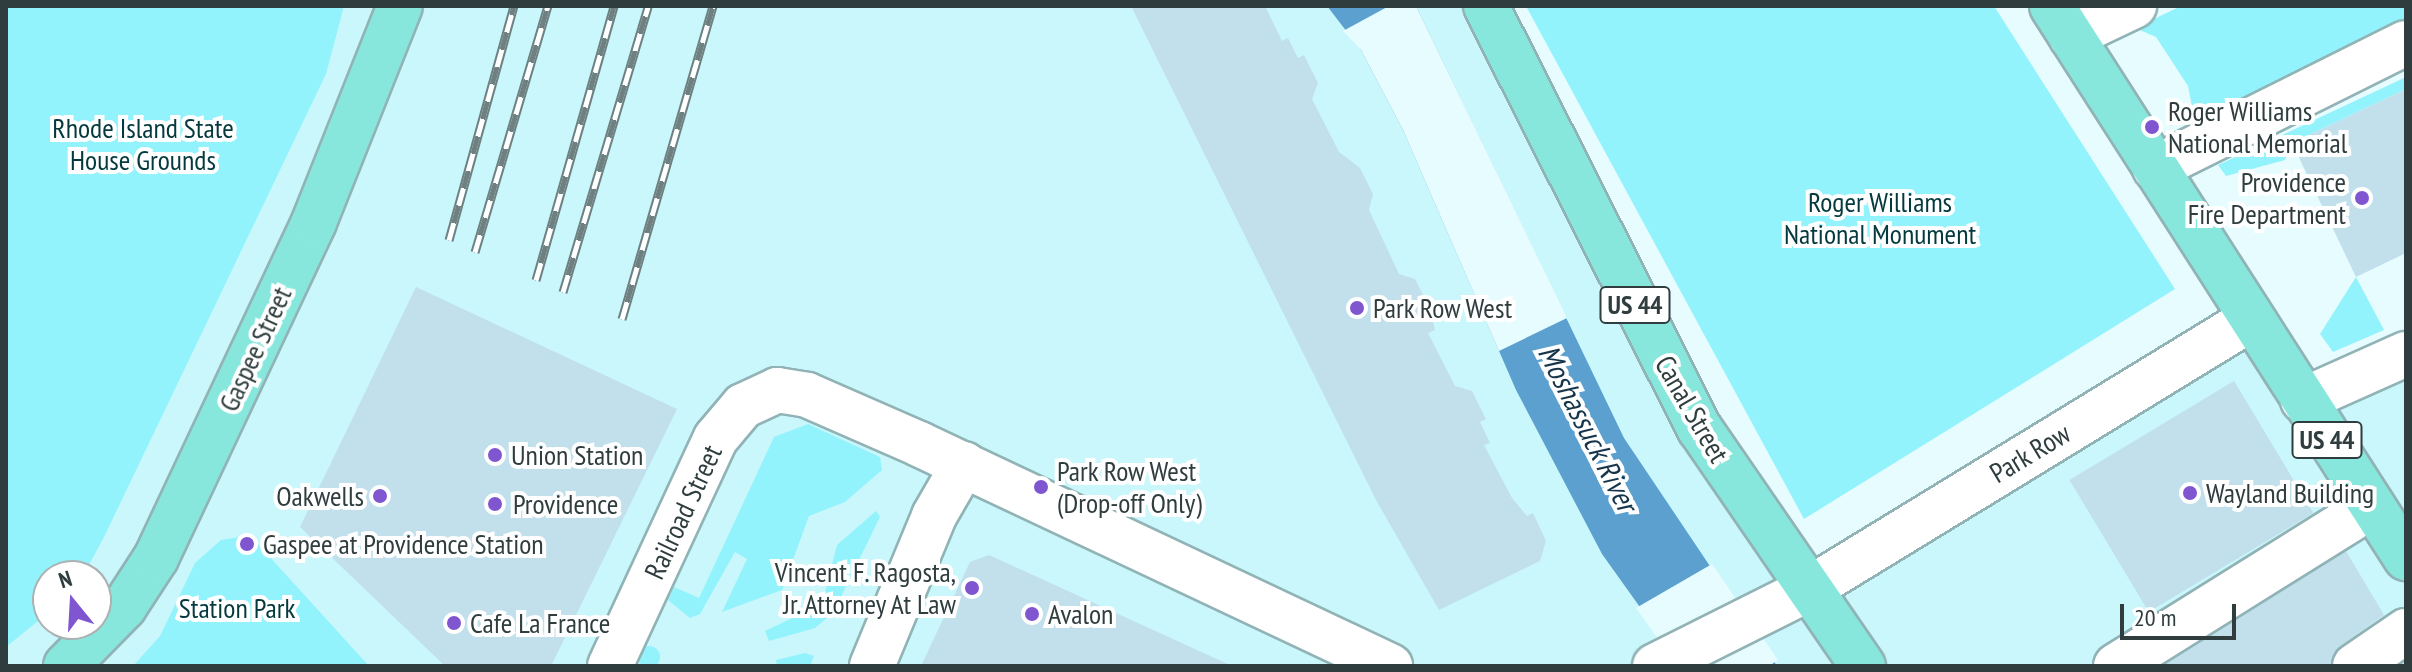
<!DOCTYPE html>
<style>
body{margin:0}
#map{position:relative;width:2412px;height:672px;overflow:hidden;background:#e7fcfe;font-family:"PT Sans Narrow",sans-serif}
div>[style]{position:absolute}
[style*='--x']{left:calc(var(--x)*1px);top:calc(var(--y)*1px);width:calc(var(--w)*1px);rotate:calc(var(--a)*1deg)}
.built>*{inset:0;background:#c9f7fb}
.green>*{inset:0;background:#93f3fc}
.round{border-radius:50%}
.water>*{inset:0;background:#5ba0cf}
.pier>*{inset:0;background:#e7fcfe}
.building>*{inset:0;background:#c1e0ec;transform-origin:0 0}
.roads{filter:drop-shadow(2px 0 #91b3b6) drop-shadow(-2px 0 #91b3b6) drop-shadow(0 2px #91b3b6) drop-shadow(0 -2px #91b3b6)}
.minor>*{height:44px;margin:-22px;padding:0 22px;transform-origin:22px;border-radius:22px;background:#fff}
.major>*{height:44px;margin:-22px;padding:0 22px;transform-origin:22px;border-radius:22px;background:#88e7dd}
.rail>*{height:9px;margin-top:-4.5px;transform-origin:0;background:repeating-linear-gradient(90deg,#fff 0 18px,#6f8081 0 36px);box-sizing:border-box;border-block:2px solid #6f8081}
.dots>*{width:22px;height:22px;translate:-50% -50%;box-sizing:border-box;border:4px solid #fff;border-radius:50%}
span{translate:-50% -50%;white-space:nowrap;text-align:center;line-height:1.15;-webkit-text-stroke:8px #fff;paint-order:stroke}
.shield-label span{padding:2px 6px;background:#fff;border:2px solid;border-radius:6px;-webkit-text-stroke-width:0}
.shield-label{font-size:26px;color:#2f3d3e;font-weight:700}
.poi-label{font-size:28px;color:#2f3d3e}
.left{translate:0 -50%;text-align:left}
.right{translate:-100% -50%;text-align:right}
.park-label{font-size:28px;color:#04393e}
.street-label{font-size:28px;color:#2f3d3e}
.water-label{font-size:30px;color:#17354a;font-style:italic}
.frame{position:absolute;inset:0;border:8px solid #2f3d3e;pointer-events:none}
.north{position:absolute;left:32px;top:560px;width:80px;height:80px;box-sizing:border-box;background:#fff;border:2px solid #acb1b2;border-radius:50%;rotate:342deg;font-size:22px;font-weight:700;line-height:32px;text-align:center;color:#2f3d3e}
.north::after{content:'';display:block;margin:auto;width:28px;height:36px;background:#7f56d0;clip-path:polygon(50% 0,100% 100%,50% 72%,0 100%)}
.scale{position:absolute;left:2120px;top:604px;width:116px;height:36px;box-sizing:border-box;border:4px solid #2f3d3e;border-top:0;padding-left:10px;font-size:24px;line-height:28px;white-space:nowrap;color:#2f3d3e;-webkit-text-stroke:6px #fff;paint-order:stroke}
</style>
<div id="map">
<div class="built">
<i style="clip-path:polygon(evenodd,6px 6px,1498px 6px,1808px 586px,2253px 334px,2406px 557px,2406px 666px,6px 666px,6px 6px,48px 576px,96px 576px,96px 624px,48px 624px,48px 576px)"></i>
<i style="clip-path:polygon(2406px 363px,2406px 543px,2324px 401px)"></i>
</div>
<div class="green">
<i style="clip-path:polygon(6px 6px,344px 6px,326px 74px,104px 537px,83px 576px,48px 576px,48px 613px,6px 647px)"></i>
<i style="clip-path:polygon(1526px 6px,1994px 6px,2175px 289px,1804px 519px)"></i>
<i style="clip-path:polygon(2181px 6px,2406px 6px,2406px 33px,2197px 131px,2188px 86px,2156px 37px,2135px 28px)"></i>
<i style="clip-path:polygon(2406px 77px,2406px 89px,2292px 143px,2285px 160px,2226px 176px,2218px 165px)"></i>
<i style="clip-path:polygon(2356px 277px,2384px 330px,2333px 352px,2320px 334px)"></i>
<i style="clip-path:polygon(808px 424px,880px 457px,882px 470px,845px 502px,809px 516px,782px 590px,722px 612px,747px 559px,735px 552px,700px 614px,690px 618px,668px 600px,674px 587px,699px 598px,774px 437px)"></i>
<i style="clip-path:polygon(876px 511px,880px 517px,833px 613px,815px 628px,769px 641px,765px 631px,822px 604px,837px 545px)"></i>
<i style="clip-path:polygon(240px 537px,258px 544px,369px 666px,133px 666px,160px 636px,195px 563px,221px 540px)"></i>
<i class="round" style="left:638px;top:646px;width:22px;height:22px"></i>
<i style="clip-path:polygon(805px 653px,814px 656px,810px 666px,777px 666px,776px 660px)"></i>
</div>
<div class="water">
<i style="clip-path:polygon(1327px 6px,1416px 6px,1624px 438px,1777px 666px,1682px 666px,1602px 554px,1516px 390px,1403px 130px,1361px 50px)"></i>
</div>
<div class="pier">
<i style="clip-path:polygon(1389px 6px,1416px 6px,1567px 318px,1499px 351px,1403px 130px,1361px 50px,1343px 31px)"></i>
<i style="clip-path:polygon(1712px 564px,1778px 660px,1769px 666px,1677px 666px,1636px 608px)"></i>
</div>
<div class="building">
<i style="clip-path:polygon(1131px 6px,1265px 6px,1282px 41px,1288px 38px,1298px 58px,1304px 55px,1318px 83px,1312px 99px,1339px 152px,1360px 168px,1373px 194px,1369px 210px,1399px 274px,1415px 279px,1429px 307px,1435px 330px,1428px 333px,1455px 386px,1472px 391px,1486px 419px,1480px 422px,1490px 443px,1484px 445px,1512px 498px,1527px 516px,1533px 513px,1546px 541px,1540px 561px,1439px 610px,1376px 500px)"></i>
<i style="clip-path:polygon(2406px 89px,2406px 253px,2356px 277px,2292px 143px)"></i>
<i style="clip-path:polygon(416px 287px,677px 409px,551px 666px,445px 666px,300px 527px)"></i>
<i style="left:2234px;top:381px;width:154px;height:192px;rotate:59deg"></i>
<i style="clip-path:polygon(2346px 551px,2384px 615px,2340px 646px,2330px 666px,2163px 666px)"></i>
<i style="clip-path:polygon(989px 555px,1232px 666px,921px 666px,970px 562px)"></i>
</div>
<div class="roads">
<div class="minor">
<i style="--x:2071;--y:36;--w:70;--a:-25.5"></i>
<i style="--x:2155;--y:168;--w:280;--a:-26.5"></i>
<i style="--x:2303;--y:400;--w:113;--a:-24.1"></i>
<i style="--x:610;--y:666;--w:251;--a:-65.1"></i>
<i style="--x:716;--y:438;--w:42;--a:-49.8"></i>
<i style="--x:743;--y:406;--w:38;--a:-25"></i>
<i style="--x:777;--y:390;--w:30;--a:9"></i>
<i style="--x:807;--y:395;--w:122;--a:23.6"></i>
<i style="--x:919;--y:444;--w:521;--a:25.24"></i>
<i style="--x:872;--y:666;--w:162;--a:-67.5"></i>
<i style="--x:934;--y:516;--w:60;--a:-60"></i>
<i style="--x:1655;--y:666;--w:172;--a:-26.6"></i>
<i style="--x:1809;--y:589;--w:518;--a:-31.42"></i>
<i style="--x:2116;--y:666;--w:300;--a:-32"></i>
<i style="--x:2355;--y:666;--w:62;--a:-34.5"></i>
</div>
<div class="major">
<i style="--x:1486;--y:6;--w:474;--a:63.2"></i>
<i style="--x:1700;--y:429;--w:288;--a:55.5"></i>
<i style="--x:2052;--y:6;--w:656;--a:57.33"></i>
<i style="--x:66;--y:666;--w:83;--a:-45.5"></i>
<i style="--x:124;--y:607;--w:59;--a:-56.9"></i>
<i style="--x:156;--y:558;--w:371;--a:-64.8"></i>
<i style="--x:314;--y:222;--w:232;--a:-68.3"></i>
</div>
</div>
<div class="rail">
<i style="--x:449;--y:240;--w:243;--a:-74.5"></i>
<i style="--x:475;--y:252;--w:257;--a:-73.5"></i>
<i style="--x:536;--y:280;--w:285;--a:-74.1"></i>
<i style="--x:563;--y:292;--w:298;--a:-73.4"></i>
<i style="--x:622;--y:319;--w:326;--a:-73.8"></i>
</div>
<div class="dots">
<i style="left:2152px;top:127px;background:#7f56d0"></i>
<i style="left:2362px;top:198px;background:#7f56d0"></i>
<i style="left:1357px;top:308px;background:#7f56d0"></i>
<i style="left:495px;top:455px;background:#7f56d0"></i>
<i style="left:1041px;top:487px;background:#7f56d0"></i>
<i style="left:2190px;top:493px;background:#7f56d0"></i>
<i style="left:380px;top:496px;background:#7f56d0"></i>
<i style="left:495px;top:504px;background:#7f56d0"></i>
<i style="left:247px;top:544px;background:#7f56d0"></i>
<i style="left:972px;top:588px;background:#7f56d0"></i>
<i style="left:1032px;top:614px;background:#7f56d0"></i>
<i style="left:454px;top:623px;background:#7f56d0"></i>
</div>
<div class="shield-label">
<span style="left:1635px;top:305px">US 44</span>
<span style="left:2327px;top:440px">US 44</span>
</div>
<div class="poi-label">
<span class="left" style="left:2168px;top:127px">Roger Williams<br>National Memorial</span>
<span class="right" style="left:2346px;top:198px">Providence<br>Fire Department</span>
<span class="left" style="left:1373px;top:308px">Park Row West</span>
<span class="left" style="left:511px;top:455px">Union Station</span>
<span class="left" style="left:1057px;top:487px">Park Row West<br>(Drop-off Only)</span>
<span class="left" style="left:2206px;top:493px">Wayland Building</span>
<span class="right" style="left:364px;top:496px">Oakwells</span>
<span class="left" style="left:513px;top:504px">Providence</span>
<span class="left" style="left:263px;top:544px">Gaspee at Providence Station</span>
<span class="right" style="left:956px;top:588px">Vincent F. Ragosta,<br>Jr. Attorney At Law</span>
<span class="left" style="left:1048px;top:614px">Avalon</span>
<span class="left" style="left:470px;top:623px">Cafe La France</span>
</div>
<div class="park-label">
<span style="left:143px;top:144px">Rhode Island State<br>House Grounds</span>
<span style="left:1880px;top:218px">Roger Williams<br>National Monument</span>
<span style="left:237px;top:608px">Station Park</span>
</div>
<div class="street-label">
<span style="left:255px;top:349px;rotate:-65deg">Gaspee Street</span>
<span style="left:1692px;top:409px;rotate:60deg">Canal Street</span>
<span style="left:2030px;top:453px;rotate:-31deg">Park Row</span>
<span style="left:683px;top:512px;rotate:-65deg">Railroad Street</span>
</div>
<div class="water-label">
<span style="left:1588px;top:428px;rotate:63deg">Moshassuck River</span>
</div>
<div class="frame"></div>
<div class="north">N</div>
<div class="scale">20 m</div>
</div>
